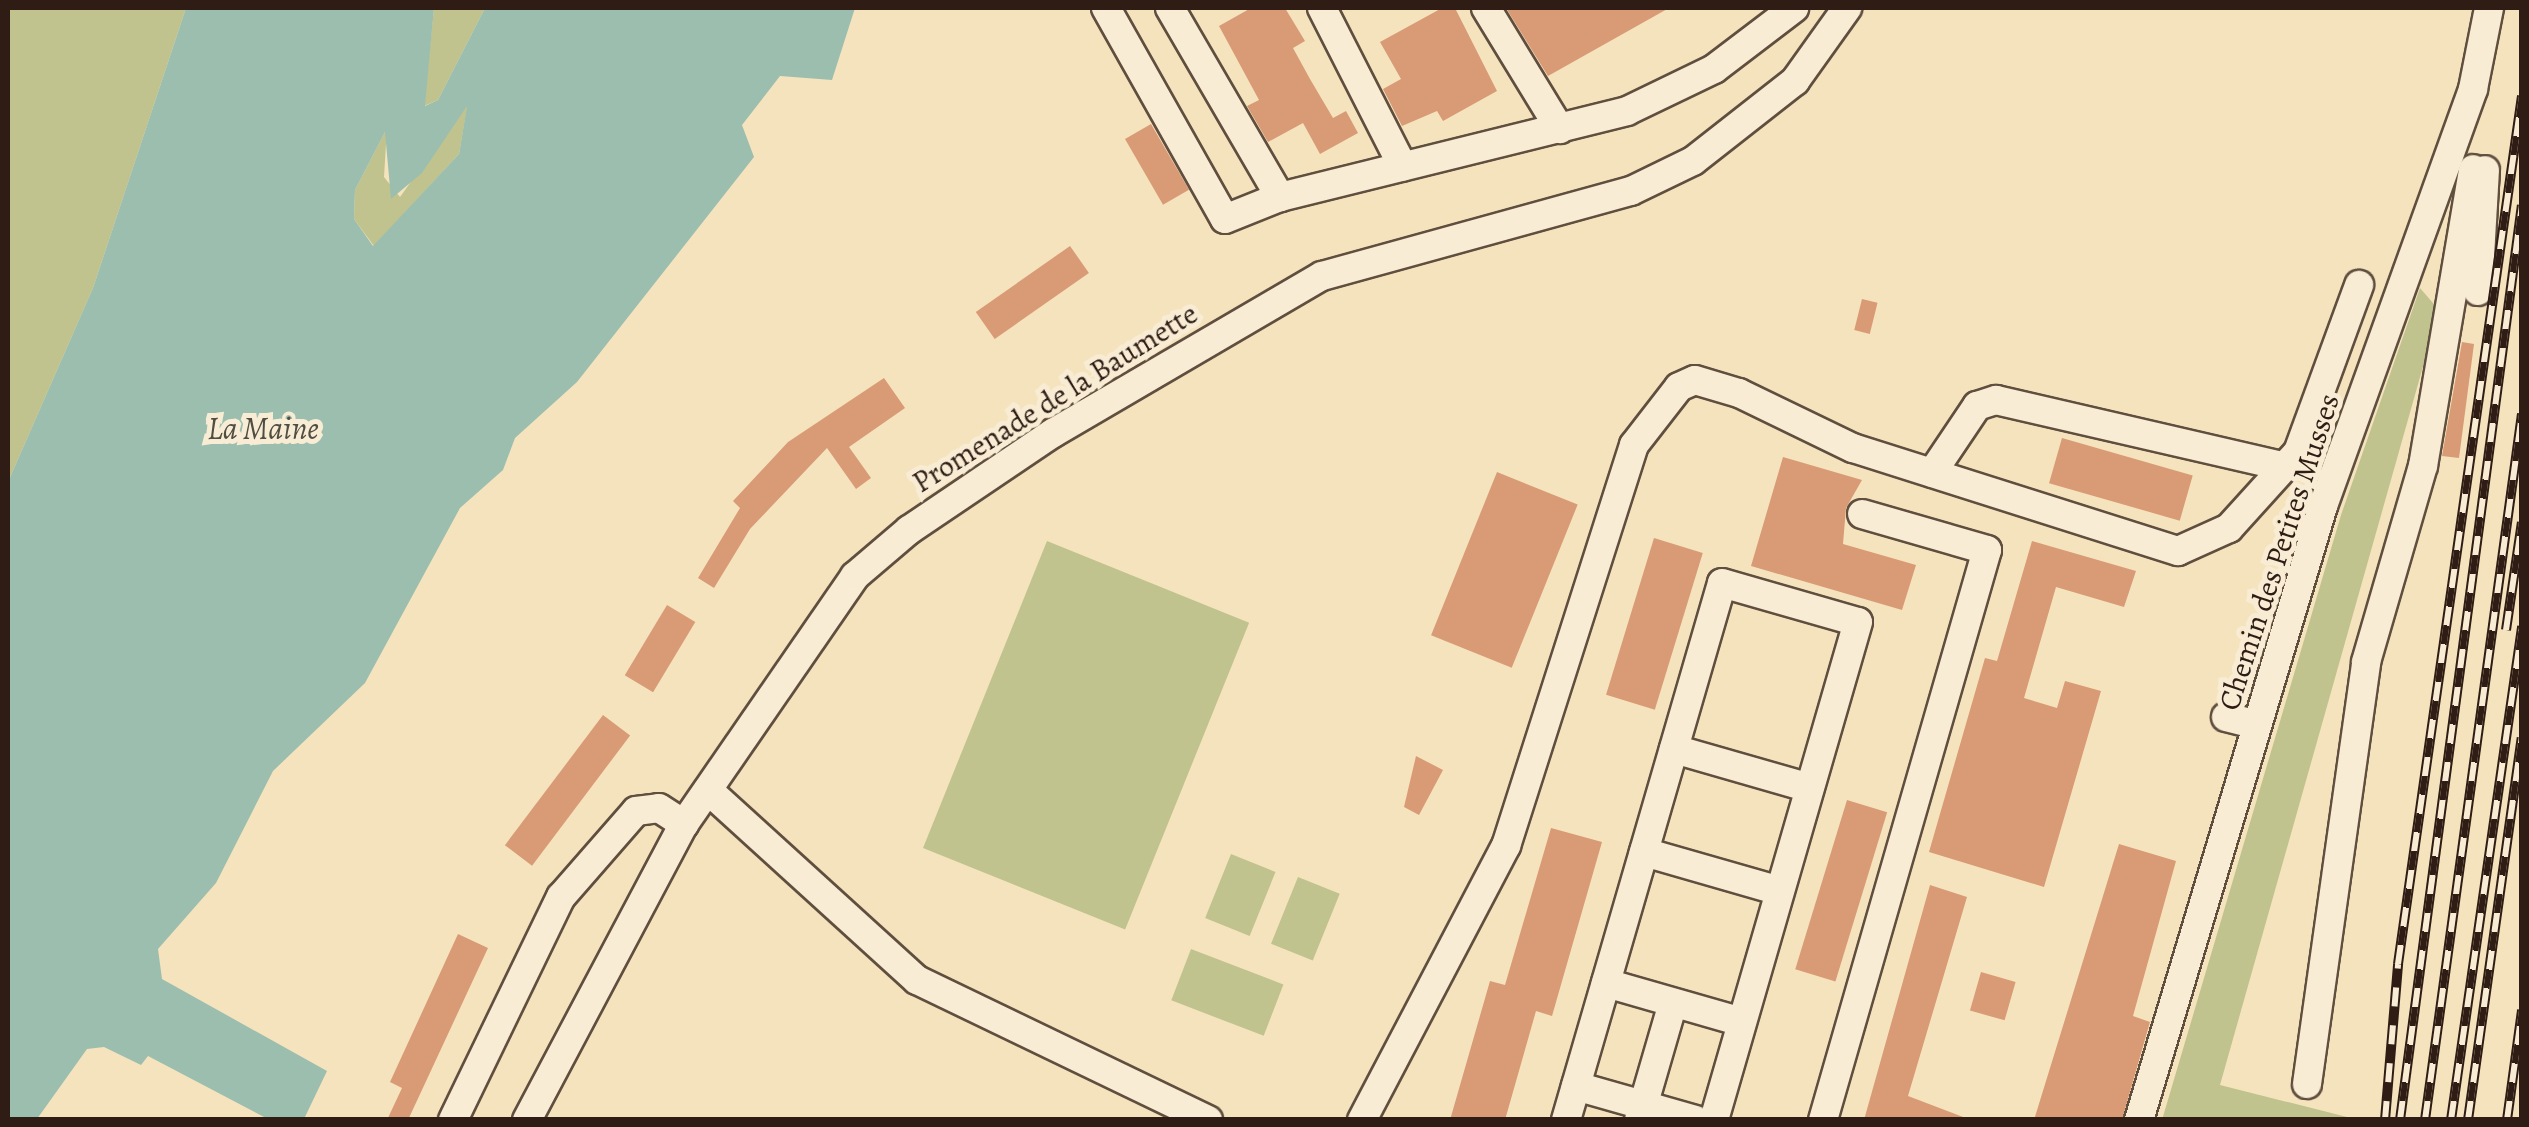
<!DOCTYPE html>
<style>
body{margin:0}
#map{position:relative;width:2529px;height:1127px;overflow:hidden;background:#f5e3bd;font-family:Alegreya,serif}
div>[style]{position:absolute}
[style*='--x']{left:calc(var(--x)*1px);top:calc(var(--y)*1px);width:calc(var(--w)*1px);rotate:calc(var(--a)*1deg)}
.green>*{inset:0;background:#c0c38e;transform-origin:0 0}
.water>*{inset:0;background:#9cbeaf}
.building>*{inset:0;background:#d89b76;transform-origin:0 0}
.roads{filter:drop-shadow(2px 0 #604e3f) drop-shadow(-2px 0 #604e3f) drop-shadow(0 2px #604e3f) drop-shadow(0 -2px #604e3f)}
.minor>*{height:28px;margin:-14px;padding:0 14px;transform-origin:14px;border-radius:14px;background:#f8edd4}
.rail>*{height:10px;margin-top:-5px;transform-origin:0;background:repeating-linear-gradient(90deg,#f8edd4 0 19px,#2f1d15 0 38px);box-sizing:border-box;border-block:2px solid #2f1d15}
span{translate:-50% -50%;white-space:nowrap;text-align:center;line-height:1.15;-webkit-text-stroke:10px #f8edd4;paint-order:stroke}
.street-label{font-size:30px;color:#2f1d15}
.water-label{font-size:32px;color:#504d43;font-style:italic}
.frame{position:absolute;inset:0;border:10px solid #2f1d15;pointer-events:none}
</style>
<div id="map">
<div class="green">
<i style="clip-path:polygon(8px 8px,186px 8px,93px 288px,8px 482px)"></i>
<i style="clip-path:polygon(434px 8px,485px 8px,438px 100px,424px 106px)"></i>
<i style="clip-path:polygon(468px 102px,459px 154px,374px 246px,354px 219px,355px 190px,387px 128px,384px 177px,400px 197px)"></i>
<i style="clip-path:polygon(2420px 288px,2439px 310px,2220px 1085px,2355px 1119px,2162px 1120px,2341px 515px)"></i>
<i style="left:1047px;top:541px;width:218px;height:331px;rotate:22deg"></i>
<i style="left:1231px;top:854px;width:48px;height:69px;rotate:22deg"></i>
<i style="left:1298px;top:877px;width:45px;height:72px;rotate:22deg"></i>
<i style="left:1191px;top:949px;width:99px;height:55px;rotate:21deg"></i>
</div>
<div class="water">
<i style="clip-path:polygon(evenodd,186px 8px,434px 8px,425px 106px,438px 100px,485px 8px,855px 8px,832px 80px,780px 76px,742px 125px,754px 157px,577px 382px,515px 438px,503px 470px,460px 508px,365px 683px,273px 771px,216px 883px,158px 949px,162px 979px,327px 1071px,304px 1119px,268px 1119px,148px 1056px,141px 1065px,104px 1047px,87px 1049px,37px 1119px,8px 1119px,8px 482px,93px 288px,186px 8px,467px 106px,459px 154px,373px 246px,354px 219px,355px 190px,385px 132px,391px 199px,422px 173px,467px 106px)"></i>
</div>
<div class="building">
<i style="clip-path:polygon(1251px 8px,1285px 8px,1305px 41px,1293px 48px,1310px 79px,1333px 118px,1346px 111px,1358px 133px,1320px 154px,1303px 123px,1268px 142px,1247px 106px,1259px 100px,1219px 26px)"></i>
<i style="clip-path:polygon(1442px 8px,1455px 8px,1497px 91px,1443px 121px,1437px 111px,1402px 126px,1383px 89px,1401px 79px,1380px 42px)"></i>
<i style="clip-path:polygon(1506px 8px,1669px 8px,1548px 76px)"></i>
<i style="left:1151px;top:124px;width:76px;height:30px;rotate:60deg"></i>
<i style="left:1070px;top:246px;width:33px;height:115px;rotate:55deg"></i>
<i style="left:1862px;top:299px;width:16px;height:32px;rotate:14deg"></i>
<i style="clip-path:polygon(2462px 342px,2474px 344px,2459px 458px,2442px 456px)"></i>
<i style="clip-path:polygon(884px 378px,905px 408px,849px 447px,871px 478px,856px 489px,827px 448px,750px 529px,714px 588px,698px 578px,740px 508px,733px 501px,788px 442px)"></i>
<i style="left:2062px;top:438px;width:136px;height:47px;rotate:16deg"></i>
<i style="clip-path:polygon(1783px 457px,1862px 480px,1846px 508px,1843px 544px,1916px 565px,1902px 610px,1751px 566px)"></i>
<i style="left:1497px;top:472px;width:87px;height:176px;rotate:22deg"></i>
<i style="left:1654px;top:538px;width:51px;height:164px;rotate:17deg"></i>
<i style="clip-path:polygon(2032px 541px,2136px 571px,2124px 607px,2056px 587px,2024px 698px,2057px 708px,2065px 681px,2101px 691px,2044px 887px,1929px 852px,1985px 658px,1997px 661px)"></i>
<i style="left:667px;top:605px;width:33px;height:82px;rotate:31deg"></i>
<i style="left:603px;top:715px;width:34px;height:163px;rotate:37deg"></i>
<i style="clip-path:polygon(1416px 756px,1443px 770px,1419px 815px,1404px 807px)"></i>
<i style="left:1847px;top:800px;width:42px;height:177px;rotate:17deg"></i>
<i style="clip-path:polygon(1551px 828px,1602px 842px,1552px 1016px,1536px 1011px,1505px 1120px,1450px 1120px,1490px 981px,1505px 985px)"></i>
<i style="clip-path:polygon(2119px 844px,2176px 861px,2133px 1016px,2150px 1022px,2122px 1120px,2034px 1120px)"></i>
<i style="clip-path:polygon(1930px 885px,1967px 897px,1908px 1096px,1971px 1120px,1864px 1120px)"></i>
<i style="clip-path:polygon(458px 934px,488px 948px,408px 1120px,387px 1120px,402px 1088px,390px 1082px)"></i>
<i style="left:1981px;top:972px;width:36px;height:40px;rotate:16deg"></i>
</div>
<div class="roads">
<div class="minor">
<i style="--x:1106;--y:8;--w:242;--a:60.6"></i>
<i style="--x:1225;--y:219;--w:59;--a:-21.8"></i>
<i style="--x:1280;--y:197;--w:357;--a:-13.9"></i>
<i style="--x:1627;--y:111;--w:97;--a:-25.8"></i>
<i style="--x:1714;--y:69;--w:101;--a:-37.3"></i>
<i style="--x:1170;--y:8;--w:219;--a:59.8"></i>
<i style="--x:1322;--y:8;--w:178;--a:63"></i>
<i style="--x:1486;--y:8;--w:142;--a:58.6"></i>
<i style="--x:2478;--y:291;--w:121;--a:-86.7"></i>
<i style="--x:1932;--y:473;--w:81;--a:-56.1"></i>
<i style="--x:1977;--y:406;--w:20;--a:-18"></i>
<i style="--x:1996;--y:400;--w:294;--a:13"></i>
<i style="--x:2226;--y:717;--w:32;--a:14"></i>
<i style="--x:1674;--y:749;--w:141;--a:16"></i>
<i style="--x:708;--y:790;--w:282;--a:42.3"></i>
<i style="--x:917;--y:980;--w:323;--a:25.7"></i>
<i style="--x:1644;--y:852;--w:141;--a:16"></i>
<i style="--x:1606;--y:983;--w:141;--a:16"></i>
<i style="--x:2307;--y:1084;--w:426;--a:-82"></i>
<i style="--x:2366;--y:662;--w:204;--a:-73.8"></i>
<i style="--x:2423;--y:466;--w:301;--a:-80.4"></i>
<i style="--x:1576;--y:1086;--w:124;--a:15.9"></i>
<i style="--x:453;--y:1120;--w:248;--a:-64.2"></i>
<i style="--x:561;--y:897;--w:114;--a:-48.9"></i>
<i style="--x:636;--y:811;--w:23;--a:-7"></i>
<i style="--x:659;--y:808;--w:30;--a:33"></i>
<i style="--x:527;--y:1120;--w:335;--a:-62.1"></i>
<i style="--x:684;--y:824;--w:301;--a:-55.4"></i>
<i style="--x:855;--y:576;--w:71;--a:-40.4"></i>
<i style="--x:909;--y:530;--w:174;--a:-34"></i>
<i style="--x:1053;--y:433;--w:311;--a:-30.3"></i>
<i style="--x:1322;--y:276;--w:320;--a:-15.4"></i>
<i style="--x:1631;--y:191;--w:69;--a:-25.8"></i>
<i style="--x:1693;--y:161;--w:130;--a:-38.1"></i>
<i style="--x:1795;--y:81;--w:90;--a:-54.5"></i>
<i style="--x:1362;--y:1120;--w:310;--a:-62.3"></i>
<i style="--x:1506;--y:846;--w:421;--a:-72.3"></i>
<i style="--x:1634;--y:445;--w:73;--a:-52.2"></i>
<i style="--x:1679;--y:387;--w:17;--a:-24"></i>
<i style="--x:1695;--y:380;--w:46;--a:16.5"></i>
<i style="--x:1739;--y:393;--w:127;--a:25.8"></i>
<i style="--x:1853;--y:448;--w:341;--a:17.6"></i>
<i style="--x:2178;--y:551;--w:56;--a:-24.3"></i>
<i style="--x:2229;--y:528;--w:103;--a:-47.8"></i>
<i style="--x:2298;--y:452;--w:178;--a:-69.9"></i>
<i style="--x:1566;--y:1120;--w:559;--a:-73.8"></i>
<i style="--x:1722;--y:583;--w:141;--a:16"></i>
<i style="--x:1858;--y:622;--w:518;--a:106.13"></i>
<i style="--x:1639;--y:1120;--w:122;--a:-73.8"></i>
<i style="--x:1823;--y:1120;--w:593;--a:-73.95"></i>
<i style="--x:1987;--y:550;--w:130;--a:-163.9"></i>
<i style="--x:2139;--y:1120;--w:641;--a:-73.32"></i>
<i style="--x:2323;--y:506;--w:443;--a:-70.2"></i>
<i style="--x:2473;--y:89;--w:83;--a:-78.8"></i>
</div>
</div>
<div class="rail">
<i style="--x:2506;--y:630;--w:109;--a:-81.6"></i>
<i style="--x:2385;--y:1120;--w:157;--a:-85.2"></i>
<i style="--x:2398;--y:964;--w:877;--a:-81.87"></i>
<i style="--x:2400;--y:1120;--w:923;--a:-82.41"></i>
<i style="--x:2425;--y:1120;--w:713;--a:-82.18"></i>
<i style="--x:2451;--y:1120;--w:499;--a:-81.8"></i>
<i style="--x:2468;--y:1120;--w:386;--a:-82"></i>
<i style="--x:2507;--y:1120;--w:111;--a:-82.2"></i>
</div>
<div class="street-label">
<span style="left:1055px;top:398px;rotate:-32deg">Promenade de la Baumette</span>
<span style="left:2279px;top:552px;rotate:-72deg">Chemin des Petites Musses</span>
</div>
<div class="water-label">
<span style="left:263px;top:428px">La Maine</span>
</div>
<div class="frame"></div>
</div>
